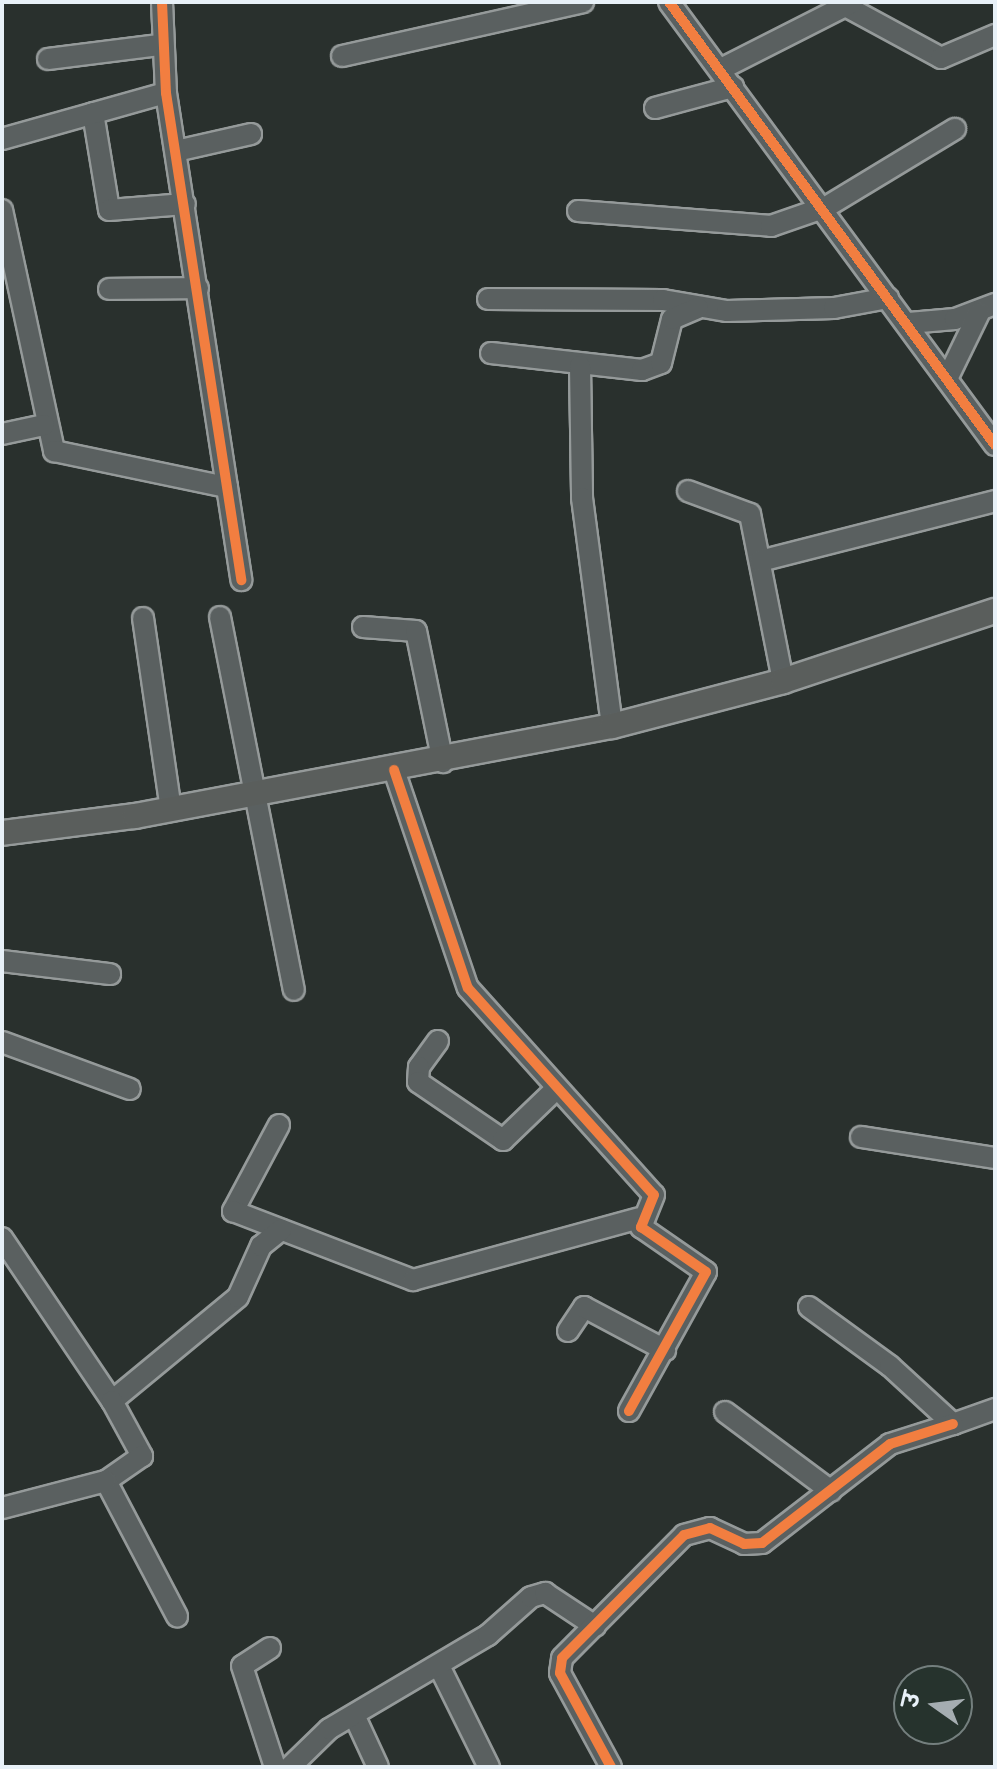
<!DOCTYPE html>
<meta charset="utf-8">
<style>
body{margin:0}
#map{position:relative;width:997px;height:1769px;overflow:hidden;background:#29302d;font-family:Sriracha,"Playpen Sans Deva",sans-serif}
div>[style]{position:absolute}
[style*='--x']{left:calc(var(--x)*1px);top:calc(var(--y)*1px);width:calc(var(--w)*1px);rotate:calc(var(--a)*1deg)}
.roads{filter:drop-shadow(2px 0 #959a9a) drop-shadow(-2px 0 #959a9a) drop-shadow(0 2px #959a9a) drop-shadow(0 -2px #959a9a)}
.minor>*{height:20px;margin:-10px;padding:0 10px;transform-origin:10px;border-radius:10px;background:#5a6060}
.major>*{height:24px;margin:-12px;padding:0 12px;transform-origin:12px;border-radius:12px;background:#5a5e5c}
.cycleway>*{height:10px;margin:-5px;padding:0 5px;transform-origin:5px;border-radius:5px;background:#f27e40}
span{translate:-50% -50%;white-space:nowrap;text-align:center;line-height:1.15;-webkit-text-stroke:7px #26332d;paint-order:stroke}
.frame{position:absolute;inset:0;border:4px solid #e8f1f8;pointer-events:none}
.north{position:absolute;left:893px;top:1665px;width:80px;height:80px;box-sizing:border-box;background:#26332d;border:2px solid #747f7e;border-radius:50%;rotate:284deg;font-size:22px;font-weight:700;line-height:32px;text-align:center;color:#e8f1f8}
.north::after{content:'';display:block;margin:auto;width:28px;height:36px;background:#a5adb1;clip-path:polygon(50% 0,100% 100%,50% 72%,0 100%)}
</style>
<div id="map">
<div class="roads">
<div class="minor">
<i style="--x:162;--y:2;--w:91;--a:87.5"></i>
<i style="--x:166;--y:93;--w:493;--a:81.2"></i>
<i style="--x:669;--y:2;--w:550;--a:53.65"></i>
<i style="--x:838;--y:2;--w:117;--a:28.5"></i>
<i style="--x:941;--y:58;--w:59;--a:-23.1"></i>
<i style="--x:342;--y:56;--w:247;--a:-12.6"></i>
<i style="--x:48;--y:59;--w:112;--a:-7.2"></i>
<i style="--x:721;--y:69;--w:148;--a:-26.9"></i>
<i style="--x:655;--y:108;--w:81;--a:-15.1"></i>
<i style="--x:93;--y:113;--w:98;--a:80.6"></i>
<i style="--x:109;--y:210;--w:76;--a:-4.5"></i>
<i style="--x:2;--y:139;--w:170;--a:-15.7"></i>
<i style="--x:176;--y:151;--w:77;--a:-12.8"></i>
<i style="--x:2;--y:210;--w:247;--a:77.8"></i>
<i style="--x:54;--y:451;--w:177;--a:11.8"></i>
<i style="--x:578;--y:211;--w:194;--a:4.4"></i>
<i style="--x:771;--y:226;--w:58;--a:-19.1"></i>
<i style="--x:826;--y:207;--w:151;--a:-31.2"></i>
<i style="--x:109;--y:289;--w:89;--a:-0.6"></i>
<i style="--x:488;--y:299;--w:175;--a:0.3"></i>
<i style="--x:663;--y:300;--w:65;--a:9.8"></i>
<i style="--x:727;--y:311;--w:107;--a:-1.6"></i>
<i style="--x:834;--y:308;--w:55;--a:-10.5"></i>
<i style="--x:909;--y:323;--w:46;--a:-5"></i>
<i style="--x:955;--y:319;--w:43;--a:-20.6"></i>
<i style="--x:491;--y:353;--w:152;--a:6.4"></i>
<i style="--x:642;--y:370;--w:20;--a:-20"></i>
<i style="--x:661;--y:363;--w:45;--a:-76"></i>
<i style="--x:672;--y:319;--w:28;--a:-23"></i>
<i style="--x:580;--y:366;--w:132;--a:89.1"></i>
<i style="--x:582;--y:498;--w:230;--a:82.5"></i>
<i style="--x:947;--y:379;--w:73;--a:-64.1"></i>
<i style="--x:2;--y:434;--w:43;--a:-12.1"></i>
<i style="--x:688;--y:491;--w:66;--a:20.4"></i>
<i style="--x:750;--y:514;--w:170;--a:78.8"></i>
<i style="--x:760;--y:561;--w:243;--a:-14.3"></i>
<i style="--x:220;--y:617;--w:380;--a:78.8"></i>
<i style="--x:143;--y:618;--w:194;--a:81.7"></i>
<i style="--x:363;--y:627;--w:53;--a:4.3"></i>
<i style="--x:416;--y:631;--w:134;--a:78.4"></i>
<i style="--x:394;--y:770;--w:230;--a:71.3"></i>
<i style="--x:468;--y:988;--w:278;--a:48.1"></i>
<i style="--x:654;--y:1195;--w:35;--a:112"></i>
<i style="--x:641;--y:1227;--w:79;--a:34.7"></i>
<i style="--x:706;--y:1272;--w:159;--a:119"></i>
<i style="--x:2;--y:961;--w:109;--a:6.9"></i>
<i style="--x:438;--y:1041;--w:32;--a:126"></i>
<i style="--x:419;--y:1067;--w:15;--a:94"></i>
<i style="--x:418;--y:1082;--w:103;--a:34.3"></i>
<i style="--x:503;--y:1140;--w:75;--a:-43.9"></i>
<i style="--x:2;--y:1042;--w:136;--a:20.2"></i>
<i style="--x:279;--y:1125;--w:98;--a:118.1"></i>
<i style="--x:233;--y:1211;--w:193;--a:21"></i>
<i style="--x:413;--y:1280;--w:234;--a:-15.3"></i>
<i style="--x:861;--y:1137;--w:136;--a:8.9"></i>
<i style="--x:2;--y:1238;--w:197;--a:56"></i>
<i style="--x:112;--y:1401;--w:163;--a:-39.5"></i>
<i style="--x:238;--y:1297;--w:56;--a:-65.7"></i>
<i style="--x:261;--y:1246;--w:26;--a:-39"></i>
<i style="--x:809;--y:1307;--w:100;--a:36.1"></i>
<i style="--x:890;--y:1366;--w:86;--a:42.6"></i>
<i style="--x:953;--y:1424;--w:45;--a:-19.7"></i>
<i style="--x:568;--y:1331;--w:29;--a:-56"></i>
<i style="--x:584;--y:1307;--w:92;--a:28"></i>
<i style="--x:112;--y:1401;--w:63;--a:61.4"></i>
<i style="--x:142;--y:1456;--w:44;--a:145.2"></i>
<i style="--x:106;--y:1481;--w:153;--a:62.3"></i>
<i style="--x:725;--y:1412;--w:132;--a:36.7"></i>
<i style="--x:2;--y:1508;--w:107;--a:-14.6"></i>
<i style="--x:270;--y:1648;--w:33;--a:147"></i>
<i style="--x:242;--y:1666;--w:106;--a:71.9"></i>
<i style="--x:439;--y:1666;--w:113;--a:63.7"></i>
<i style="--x:354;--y:1715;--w:57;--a:65.2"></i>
<i style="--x:290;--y:1767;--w:54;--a:-44.3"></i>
<i style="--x:329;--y:1729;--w:185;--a:-30.6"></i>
<i style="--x:488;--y:1635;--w:57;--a:-41.5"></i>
<i style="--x:531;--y:1597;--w:15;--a:-16"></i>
<i style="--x:545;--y:1593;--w:60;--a:33.4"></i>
<i style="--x:611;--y:1767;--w:107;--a:-118.5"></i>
<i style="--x:560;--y:1673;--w:15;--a:-82"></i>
<i style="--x:562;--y:1658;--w:173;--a:-45.2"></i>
<i style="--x:684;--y:1535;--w:27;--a:-15"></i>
<i style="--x:710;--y:1528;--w:38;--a:25"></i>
<i style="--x:744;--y:1544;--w:18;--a:-3"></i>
<i style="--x:762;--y:1543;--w:162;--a:-37.7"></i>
<i style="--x:890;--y:1444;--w:66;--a:-17.6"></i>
</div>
<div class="major">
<i style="--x:2;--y:833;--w:134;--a:-7.3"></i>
<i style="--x:135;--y:816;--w:485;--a:-10.7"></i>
<i style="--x:612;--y:726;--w:177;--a:-14.7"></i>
<i style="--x:783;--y:681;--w:223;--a:-18.3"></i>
</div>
</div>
<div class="cycleway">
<i style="--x:162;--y:2;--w:91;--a:87.5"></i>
<i style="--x:166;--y:93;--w:493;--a:81.2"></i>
<i style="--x:669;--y:2;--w:550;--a:53.65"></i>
<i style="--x:394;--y:770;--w:230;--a:71.3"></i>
<i style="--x:468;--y:988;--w:278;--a:48.1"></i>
<i style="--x:654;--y:1195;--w:35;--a:112"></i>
<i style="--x:641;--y:1227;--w:79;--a:34.7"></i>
<i style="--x:706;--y:1272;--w:159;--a:119"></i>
<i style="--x:611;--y:1767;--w:107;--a:-118.5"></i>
<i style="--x:560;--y:1673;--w:15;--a:-82"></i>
<i style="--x:562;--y:1658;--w:173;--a:-45.2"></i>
<i style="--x:684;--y:1535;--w:27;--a:-15"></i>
<i style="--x:710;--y:1528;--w:38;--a:25"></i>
<i style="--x:744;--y:1544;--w:18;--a:-3"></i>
<i style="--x:762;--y:1543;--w:162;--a:-37.7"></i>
<i style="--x:890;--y:1444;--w:66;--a:-17.6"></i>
</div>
<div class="frame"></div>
<div class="north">उ</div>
</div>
